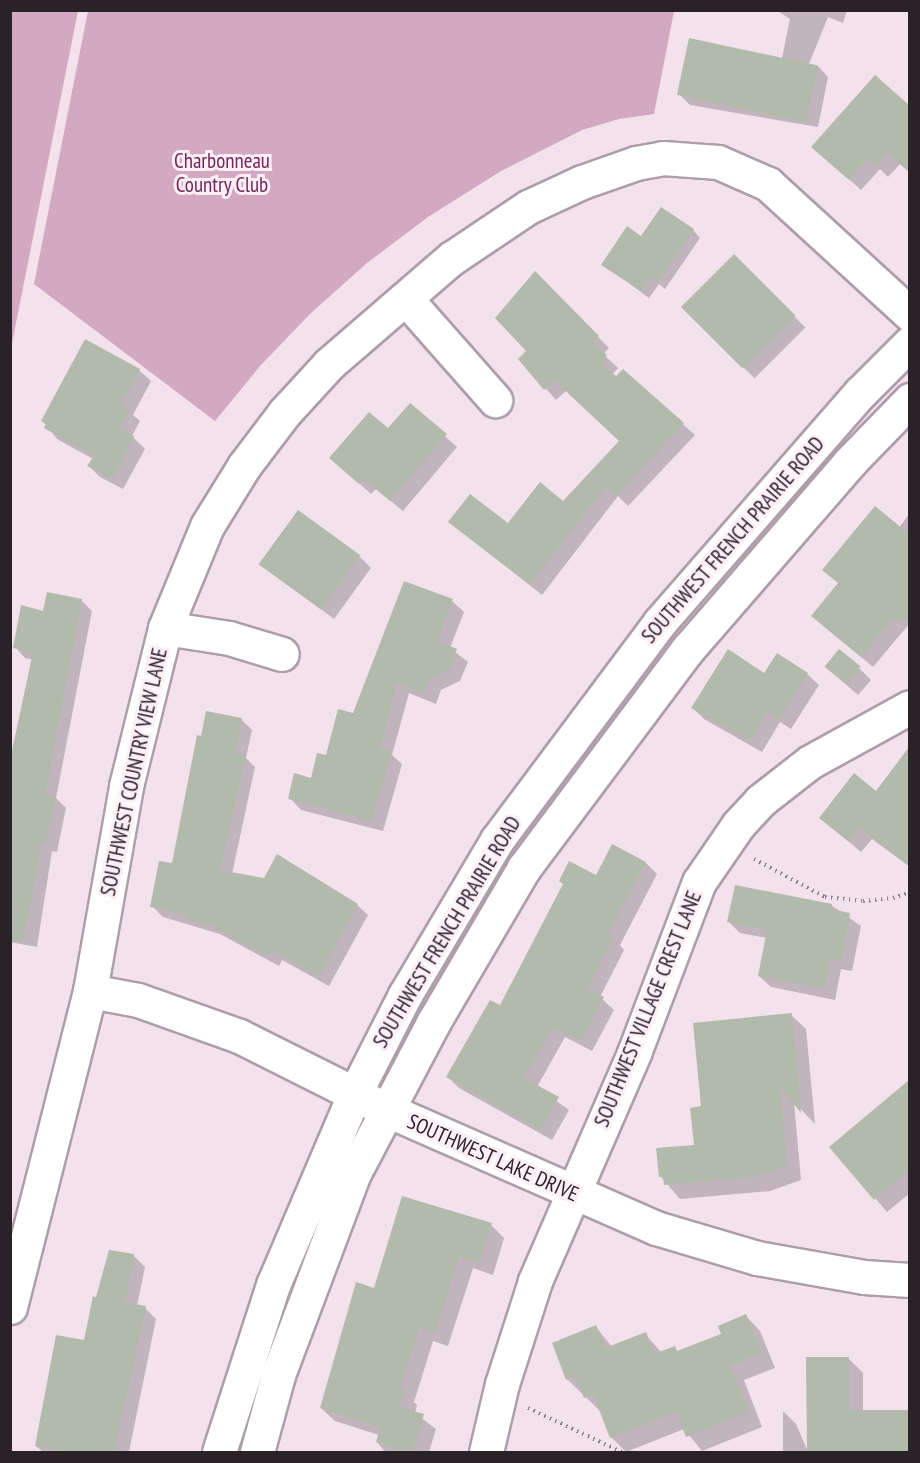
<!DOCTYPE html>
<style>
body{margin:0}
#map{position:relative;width:920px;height:1463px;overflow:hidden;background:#f3e1eb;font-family:"PT Sans Narrow",sans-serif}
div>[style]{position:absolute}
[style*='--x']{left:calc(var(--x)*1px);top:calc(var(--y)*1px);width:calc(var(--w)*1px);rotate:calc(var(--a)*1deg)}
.green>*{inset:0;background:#d2a9c1}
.shadow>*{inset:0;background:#0003;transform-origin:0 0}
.building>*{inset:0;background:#b2bbab;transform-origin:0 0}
.path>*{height:4px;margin-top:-2px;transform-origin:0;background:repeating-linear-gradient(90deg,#8c8087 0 1.5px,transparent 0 6px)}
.roads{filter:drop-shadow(2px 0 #ae9ea7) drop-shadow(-2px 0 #ae9ea7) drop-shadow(0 2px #ae9ea7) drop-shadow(0 -2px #ae9ea7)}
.street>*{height:33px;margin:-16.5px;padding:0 16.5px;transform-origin:16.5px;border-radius:16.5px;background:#fff}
.secondary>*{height:33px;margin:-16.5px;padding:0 16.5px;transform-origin:16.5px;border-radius:16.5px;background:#fff}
span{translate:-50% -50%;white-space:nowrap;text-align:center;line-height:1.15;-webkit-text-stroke:6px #feeff7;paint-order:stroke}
.park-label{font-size:21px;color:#712759}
.street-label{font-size:21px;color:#292226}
.frame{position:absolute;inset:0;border:12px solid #292226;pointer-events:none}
</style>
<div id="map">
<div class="green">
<i style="clip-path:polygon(11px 10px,78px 11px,11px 348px,10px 11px)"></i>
<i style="clip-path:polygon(88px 11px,88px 10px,674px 11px,654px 114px,619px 119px,582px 130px,501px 171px,428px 217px,367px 263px,311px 313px,260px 366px,215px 421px,34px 284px)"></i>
</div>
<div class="shadow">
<i style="clip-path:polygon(776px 10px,847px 10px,843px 23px,828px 17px,809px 64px,818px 66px,828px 77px,818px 127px,690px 105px,680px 95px,782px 58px,790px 19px)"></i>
<i style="clip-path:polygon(875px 77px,910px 107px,910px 172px,900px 164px,888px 177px,880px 169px,861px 190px,825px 158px)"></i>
<i style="clip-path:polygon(693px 230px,700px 238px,665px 289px,659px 284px,649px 298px,603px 264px,642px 238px)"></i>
<i style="left:734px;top:256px;width:101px;height:72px;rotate:45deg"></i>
<i style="clip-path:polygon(535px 273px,609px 348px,603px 354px,618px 368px,612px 375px,616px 378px,623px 371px,695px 435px,628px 506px,618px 496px,542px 595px,450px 522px,508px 526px,564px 503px,621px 442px,567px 390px,556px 400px,520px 359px,528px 351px)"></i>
<i style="clip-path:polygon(86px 341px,139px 370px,151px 381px,133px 415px,140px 421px,132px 436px,145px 449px,123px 489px,100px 477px,89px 466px,93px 459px,57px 439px,43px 421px)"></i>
<i style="clip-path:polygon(410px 405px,457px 447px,403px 511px,376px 489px,371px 494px,343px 469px,389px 430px)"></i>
<i style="clip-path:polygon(910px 513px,910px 598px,906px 603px,910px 607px,906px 616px,910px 623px,873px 667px,825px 627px)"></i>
<i style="clip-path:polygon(360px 557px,371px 568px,334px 619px,261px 564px)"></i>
<i style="clip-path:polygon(81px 600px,92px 611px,56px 798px,66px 808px,57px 852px,52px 851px,37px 947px,10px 942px,10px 769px,33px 660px,25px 658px,15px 647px,44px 613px)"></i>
<i style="clip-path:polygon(452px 601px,464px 612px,450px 648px,468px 662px,460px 681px,441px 690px,436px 704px,409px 693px,392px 755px,402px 764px,383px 831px,301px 810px,290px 798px,312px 779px,354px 715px)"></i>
<i style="clip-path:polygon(826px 667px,860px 669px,871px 680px,858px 695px)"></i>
<i style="clip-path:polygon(807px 674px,819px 685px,791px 729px,780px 722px,762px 752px,704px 719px,693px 708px,765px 675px)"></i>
<i style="clip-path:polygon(242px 720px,252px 730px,246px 758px,255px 767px,232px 874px,357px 905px,368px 915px,329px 986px,282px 960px,279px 966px,220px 934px,163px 917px,152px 906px)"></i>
<i style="clip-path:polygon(906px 754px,910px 757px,910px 867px,872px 839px,861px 852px,821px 818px,877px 793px)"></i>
<i style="clip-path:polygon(646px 863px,657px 874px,620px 945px,624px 950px,600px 997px,614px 1010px,592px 1051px,565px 1037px,537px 1087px,569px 1110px,552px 1140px,459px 1088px,448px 1077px,597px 877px)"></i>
<i style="clip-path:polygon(831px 905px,861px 926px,852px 971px,841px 969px,835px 1000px,771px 987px,759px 976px,767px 938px,740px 933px,729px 922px)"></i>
<i style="clip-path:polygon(791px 1015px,806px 1029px,815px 1124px,794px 1102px,801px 1180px,770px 1191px,680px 1199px,660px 1176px,695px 1146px,703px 1108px)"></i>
<i style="clip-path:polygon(910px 1082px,910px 1193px,887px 1212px,831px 1147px)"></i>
<i style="clip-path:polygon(491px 1225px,504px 1238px,493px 1275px,473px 1268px,448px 1346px,433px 1341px,414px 1402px,417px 1405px,415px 1413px,436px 1429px,429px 1452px,385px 1452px,377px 1442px,379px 1435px,335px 1421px,321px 1408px,375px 1290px)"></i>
<i style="clip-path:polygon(110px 1251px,134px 1256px,145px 1267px,137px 1306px,145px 1308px,156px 1319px,129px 1452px,43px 1452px,36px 1446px,85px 1342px)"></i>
<i style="clip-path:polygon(746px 1316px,760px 1331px,775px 1368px,744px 1380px,762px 1427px,702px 1451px,684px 1429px,626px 1452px,611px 1437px,600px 1411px,567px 1379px,596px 1327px,612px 1347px,645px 1334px,662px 1353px,674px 1348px,679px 1352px,723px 1335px)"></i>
<i style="clip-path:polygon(848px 1358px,863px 1373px,863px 1411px,910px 1411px,910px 1452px,808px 1452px,808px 1359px)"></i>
<i style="clip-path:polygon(783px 1411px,796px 1424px,808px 1452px,783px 1452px)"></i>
</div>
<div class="building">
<i style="left:689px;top:38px;width:132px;height:58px;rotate:12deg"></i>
<i style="clip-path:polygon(875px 75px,909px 105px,909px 172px,888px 153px,876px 166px,867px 159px,849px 180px,811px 147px)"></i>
<i style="clip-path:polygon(661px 207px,694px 229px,657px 283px,651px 277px,641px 291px,601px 265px,627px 226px,641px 236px)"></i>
<i style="left:734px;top:254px;width:87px;height:75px;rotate:45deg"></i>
<i style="clip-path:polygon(535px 271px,599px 336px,592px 342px,607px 355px,601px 364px,616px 376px,623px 369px,684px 423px,616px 496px,606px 486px,530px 585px,448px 522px,470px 494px,508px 523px,540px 482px,563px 501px,619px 441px,554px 380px,544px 390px,518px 359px,526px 351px,495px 318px)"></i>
<i style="clip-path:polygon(85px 339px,140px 369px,121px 405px,129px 409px,119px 428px,134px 436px,112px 479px,87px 466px,94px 456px,44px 428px,46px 424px,41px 421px)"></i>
<i style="clip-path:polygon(410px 403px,447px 434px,390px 501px,364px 479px,359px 484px,329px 458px,369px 412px,388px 428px)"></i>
<i style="clip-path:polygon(875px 506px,909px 534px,909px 620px,891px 621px,861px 657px,811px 616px,838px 583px,822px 570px)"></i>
<i style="left:298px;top:510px;width:77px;height:67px;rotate:36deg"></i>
<i style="clip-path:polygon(404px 581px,453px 599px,437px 641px,457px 649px,449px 670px,430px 679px,424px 693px,397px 683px,380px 749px,391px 751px,372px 821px,288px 799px,294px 773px,311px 778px,317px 753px,326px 755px,338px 709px,353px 713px)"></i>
<i style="clip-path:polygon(47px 592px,82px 599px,45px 794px,56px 796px,46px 842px,42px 842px,23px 942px,10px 941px,10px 760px,33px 652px,13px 648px,21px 605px,43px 611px)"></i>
<i style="clip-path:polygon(728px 649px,764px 673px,777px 653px,808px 673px,779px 719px,768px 712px,750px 741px,691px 708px)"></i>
<i style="left:839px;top:649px;width:28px;height:23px;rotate:39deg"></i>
<i style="clip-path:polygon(206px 711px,242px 718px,235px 753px,246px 755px,220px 870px,264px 878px,277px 854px,358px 904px,319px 976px,271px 950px,268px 957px,208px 924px,186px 920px,187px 915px,150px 907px,159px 861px,172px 863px,197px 735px,201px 736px)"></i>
<i style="clip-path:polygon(909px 747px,909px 866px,860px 828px,849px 842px,819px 818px,854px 773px,876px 791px)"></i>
<i style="clip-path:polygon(612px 844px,646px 862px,608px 934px,614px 937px,588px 989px,604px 997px,581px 1041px,553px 1027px,524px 1078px,559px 1097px,540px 1130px,446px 1077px,490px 1000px,500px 1005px,563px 884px,559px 881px,569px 861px,596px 875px)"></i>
<i style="clip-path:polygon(735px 885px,832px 904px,831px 909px,850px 913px,841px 961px,830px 958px,824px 989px,758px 976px,767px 930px,727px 922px)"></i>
<i style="clip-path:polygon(792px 1013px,801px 1113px,780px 1087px,787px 1166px,755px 1177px,664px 1185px,663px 1176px,659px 1177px,656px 1148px,694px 1145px,690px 1108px,701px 1106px,693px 1023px)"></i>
<i style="clip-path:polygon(909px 1080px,909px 1170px,874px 1200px,829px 1147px)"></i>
<i style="clip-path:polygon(402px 1196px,492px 1223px,479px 1263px,459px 1256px,435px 1333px,419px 1328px,400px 1389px,405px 1391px,399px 1407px,424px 1414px,413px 1450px,403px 1447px,402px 1451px,376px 1442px,380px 1428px,320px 1408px,356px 1282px,374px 1288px)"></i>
<i style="clip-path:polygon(109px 1250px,134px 1254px,125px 1302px,146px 1306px,114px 1452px,67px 1452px,35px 1446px,56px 1335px,84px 1340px,93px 1296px,96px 1297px)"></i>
<i style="clip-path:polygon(746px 1314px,762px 1353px,730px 1366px,749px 1412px,686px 1437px,676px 1412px,610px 1438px,593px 1394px,584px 1398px,575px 1376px,566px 1380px,552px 1343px,596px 1325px,605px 1348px,646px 1332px,654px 1354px,675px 1346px,677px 1351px,721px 1334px,718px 1326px)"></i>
<i style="clip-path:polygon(806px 1357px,849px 1357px,849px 1410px,909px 1410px,909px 1452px,807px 1452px)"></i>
</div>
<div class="path">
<i style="--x:754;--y:859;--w:81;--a:28.2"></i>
<i style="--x:825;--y:897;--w:38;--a:6"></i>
<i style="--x:863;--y:901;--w:30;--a:-6"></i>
<i style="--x:893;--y:898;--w:18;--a:-19"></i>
<i style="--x:528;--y:1408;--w:104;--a:25.1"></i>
</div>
<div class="roads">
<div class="street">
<i style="--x:406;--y:299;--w:135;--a:48.6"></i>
<i style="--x:165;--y:628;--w:65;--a:8.9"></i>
<i style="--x:229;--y:638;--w:55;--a:16.8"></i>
<i style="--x:90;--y:991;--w:49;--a:10.6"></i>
<i style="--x:138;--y:1000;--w:107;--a:19.6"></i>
<i style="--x:239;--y:1036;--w:163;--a:26.6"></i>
<i style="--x:385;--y:1109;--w:296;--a:23.7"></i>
<i style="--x:656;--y:1228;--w:105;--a:16.5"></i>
<i style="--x:757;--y:1258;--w:109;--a:10.1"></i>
<i style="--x:864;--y:1277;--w:46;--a:3.7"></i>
<i style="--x:10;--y:1307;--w:326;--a:-75.8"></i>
<i style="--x:90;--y:991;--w:208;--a:-80"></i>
<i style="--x:126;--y:786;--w:163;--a:-76.1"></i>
<i style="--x:165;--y:628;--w:110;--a:-67.6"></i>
<i style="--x:207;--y:526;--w:70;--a:-58.3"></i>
<i style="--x:244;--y:466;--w:68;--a:-52.8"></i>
<i style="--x:285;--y:412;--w:65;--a:-47.5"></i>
<i style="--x:329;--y:364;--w:162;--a:-40.8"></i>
<i style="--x:452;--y:258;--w:92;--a:-33.9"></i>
<i style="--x:528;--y:207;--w:60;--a:-24.8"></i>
<i style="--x:582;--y:182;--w:57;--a:-19.4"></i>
<i style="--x:636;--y:163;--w:27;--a:-10"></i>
<i style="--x:663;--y:158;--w:55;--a:4.2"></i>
<i style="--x:718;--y:162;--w:55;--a:23.7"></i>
<i style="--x:768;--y:184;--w:193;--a:42.5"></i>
<i style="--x:486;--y:1452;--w:70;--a:-76.8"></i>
<i style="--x:502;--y:1384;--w:108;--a:-72.2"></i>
<i style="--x:535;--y:1281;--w:249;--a:-66.5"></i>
<i style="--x:634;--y:1053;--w:183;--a:-69.2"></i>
<i style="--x:699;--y:882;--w:69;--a:-55.6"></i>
<i style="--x:738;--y:825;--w:33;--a:-47"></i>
<i style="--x:760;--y:801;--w:63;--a:-38"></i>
<i style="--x:810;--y:762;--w:114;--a:-28.8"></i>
</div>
<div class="secondary">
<i style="--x:219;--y:1452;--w:176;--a:-72.1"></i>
<i style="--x:273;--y:1285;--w:209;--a:-66.9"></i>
<i style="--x:355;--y:1093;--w:110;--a:-63"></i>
<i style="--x:405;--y:995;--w:180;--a:-59.3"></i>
<i style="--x:497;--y:840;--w:272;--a:-53.2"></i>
<i style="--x:660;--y:622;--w:304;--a:-48.9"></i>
<i style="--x:860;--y:393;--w:71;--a:-45"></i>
<i style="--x:257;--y:1452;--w:80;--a:-74.7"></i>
<i style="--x:278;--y:1375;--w:216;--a:-69.4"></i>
<i style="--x:354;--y:1173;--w:170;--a:-62.2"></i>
<i style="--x:433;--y:1023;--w:180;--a:-59.6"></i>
<i style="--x:524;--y:868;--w:274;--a:-53.2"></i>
<i style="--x:688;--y:649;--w:246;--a:-49.1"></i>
<i style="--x:849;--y:463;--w:88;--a:-45.9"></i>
</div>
</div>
<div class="park-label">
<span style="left:222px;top:173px">Charbonneau<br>Country Club</span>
</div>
<div class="street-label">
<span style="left:733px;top:540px;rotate:-49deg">SOUTHWEST FRENCH PRAIRIE ROAD</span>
<span style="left:134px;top:772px;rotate:-78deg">SOUTHWEST COUNTRY VIEW LANE</span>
<span style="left:447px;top:932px;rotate:-59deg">SOUTHWEST FRENCH PRAIRIE ROAD</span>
<span style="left:648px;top:1009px;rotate:-68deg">SOUTHWEST VILLAGE CREST LANE</span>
<span style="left:493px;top:1158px;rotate:24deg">SOUTHWEST LAKE DRIVE</span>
</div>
<div class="frame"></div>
</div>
